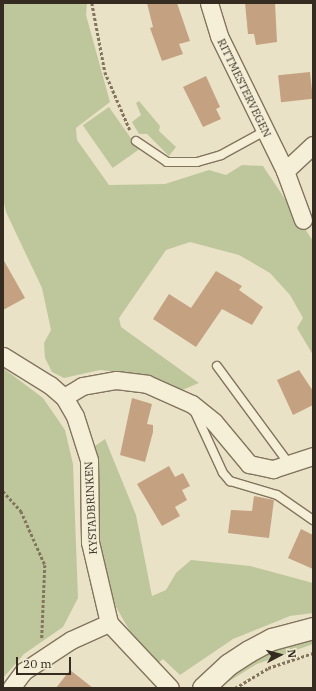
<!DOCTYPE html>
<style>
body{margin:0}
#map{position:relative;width:316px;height:691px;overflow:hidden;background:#e9e2c6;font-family:"IBM Plex Serif",serif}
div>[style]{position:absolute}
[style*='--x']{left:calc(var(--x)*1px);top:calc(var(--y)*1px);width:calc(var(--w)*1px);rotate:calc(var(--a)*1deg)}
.green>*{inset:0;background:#bec79b;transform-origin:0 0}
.building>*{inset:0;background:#c4a180;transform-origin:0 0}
.path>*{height:2.5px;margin-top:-1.25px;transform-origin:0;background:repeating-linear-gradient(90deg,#83745e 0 3px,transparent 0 5px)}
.roads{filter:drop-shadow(1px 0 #83745e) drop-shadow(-1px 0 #83745e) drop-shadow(0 1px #83745e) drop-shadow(0 -1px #83745e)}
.service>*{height:8px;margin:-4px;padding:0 4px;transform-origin:4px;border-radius:4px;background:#f5efd8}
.minor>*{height:17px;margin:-8.5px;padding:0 8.5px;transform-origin:8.5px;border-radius:8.5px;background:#f5efd8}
.tertiary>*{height:21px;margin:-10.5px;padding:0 10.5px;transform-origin:10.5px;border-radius:10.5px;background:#f5efd8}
span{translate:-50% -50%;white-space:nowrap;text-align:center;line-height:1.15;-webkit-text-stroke:3px #f2ecd5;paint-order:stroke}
.street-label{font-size:11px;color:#352b20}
.frame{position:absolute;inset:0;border:4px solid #352b20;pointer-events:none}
.north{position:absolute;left:260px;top:635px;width:40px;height:40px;-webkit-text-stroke:3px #f2ecd5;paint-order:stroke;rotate:84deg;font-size:11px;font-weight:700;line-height:16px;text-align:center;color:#352b20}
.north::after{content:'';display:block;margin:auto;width:14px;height:18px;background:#352b20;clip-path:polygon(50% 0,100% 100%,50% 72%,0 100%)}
.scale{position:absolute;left:16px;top:657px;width:55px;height:18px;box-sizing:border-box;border:2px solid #352b20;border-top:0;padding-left:5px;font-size:12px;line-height:14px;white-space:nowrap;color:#352b20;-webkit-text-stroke:3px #f2ecd5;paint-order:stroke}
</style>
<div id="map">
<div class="green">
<i style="clip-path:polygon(3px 3px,87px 3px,86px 15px,110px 102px,76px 128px,77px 140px,109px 185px,165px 184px,209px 170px,226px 175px,242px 165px,263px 166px,313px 241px,313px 355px,297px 328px,303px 318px,290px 295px,270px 273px,239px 255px,190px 242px,166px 250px,119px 318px,121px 327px,199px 383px,182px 390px,119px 372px,100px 370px,64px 378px,52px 372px,45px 358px,44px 343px,51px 330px,42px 288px,6px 212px,3px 198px)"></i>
<i style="clip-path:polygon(139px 101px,160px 126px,159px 131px,176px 147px,169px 156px,147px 134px,139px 134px,132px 122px,141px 115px,136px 103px)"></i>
<i style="left:109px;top:107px;width:52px;height:32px;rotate:55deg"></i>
<i style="clip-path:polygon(3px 368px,43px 398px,65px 430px,73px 464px,78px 598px,63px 627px,24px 654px,3px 678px)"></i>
<i style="clip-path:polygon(105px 439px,136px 515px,152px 596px,166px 590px,176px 573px,191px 560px,250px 566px,313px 583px,313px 613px,290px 616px,233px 639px,180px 675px,163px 659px,158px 663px,131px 633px,116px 607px,99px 553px,95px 446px)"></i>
<i style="clip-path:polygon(313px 640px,313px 644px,257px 664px,218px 688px,256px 659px,280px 648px)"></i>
</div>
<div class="building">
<i style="clip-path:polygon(147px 3px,177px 3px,190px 41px,179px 44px,183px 54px,162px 61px,150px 28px,153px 27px)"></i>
<i style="clip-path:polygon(245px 3px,275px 3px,277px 42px,256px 45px,254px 34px,248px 34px)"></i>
<i style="left:310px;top:72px;width:27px;height:32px;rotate:84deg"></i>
<i style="clip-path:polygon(206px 76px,220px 107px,216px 109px,221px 119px,203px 127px,183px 87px)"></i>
<i style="clip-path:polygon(3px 259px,25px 298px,3px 310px)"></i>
<i style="clip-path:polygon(216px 271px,242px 286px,239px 290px,263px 307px,252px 325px,222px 309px,196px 347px,153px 319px,169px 294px,191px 308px)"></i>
<i style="clip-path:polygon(299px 370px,313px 391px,313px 405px,293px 415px,277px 380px)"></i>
<i style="clip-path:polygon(132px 398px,152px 404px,147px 424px,153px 425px,153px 432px,145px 462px,120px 455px)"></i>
<i style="clip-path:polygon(169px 466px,175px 477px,183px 473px,190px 486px,182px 490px,187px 500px,175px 507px,180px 516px,162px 526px,137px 484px)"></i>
<i style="clip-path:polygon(254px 496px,274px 500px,269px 538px,228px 533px,231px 510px,252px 511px)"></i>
<i style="clip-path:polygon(301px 529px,313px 535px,313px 569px,288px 558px)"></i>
<i style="clip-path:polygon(70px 670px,93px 688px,56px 688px)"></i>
</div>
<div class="path">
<i style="--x:92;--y:3;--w:70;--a:79.3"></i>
<i style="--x:105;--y:72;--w:63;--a:66.7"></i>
<i style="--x:3;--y:491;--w:27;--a:48"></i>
<i style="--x:21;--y:511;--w:59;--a:66"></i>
<i style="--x:45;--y:565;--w:73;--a:92.4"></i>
<i style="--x:235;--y:688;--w:39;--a:-31"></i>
<i style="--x:268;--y:668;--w:47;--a:-18.4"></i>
</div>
<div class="roads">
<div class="service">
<i style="--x:136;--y:141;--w:37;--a:34"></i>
<i style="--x:167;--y:162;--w:30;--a:0"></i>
<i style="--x:197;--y:162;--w:25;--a:-16"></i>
<i style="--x:221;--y:155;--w:50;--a:-28.6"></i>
<i style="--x:217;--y:366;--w:123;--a:53.6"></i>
<i style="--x:194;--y:410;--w:69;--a:65.3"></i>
<i style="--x:223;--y:473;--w:11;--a:49"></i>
<i style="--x:230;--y:481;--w:49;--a:16.6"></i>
<i style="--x:277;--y:495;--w:44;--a:34.8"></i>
</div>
<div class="minor">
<i style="--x:209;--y:3;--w:34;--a:73"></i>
<i style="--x:219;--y:36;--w:150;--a:63.9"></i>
<i style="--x:285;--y:171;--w:52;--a:69.8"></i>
<i style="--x:285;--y:171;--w:38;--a:-43"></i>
<i style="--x:3;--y:356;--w:55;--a:31.7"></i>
<i style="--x:50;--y:385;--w:18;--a:41"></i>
<i style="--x:64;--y:397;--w:22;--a:60"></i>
<i style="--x:75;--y:416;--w:46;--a:72.3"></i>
<i style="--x:89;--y:460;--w:82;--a:89.3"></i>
<i style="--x:90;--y:542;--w:83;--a:76.8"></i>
<i style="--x:109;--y:623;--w:89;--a:46.8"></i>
<i style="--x:64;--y:397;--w:21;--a:-31"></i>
<i style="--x:82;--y:386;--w:35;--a:-10"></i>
<i style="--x:116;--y:380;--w:31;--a:7"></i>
<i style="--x:147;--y:384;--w:49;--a:24"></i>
<i style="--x:192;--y:404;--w:28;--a:39"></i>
<i style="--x:214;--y:422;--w:55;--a:50.2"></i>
<i style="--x:249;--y:464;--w:25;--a:12"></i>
<i style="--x:273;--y:469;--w:42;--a:-18"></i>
<i style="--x:11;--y:688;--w:21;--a:-53"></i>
<i style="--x:24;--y:671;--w:56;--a:-33.4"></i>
<i style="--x:71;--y:640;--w:42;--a:-24.1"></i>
</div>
<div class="tertiary">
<i style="--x:203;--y:688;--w:35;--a:-43"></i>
<i style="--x:229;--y:664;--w:24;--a:-33"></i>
<i style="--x:249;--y:651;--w:26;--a:-28"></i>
<i style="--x:272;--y:639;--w:42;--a:-15"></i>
</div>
</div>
<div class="street-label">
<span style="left:244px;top:88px;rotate:64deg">RITTMESTERVEGEN</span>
<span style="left:91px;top:508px;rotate:-93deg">KYSTADBRINKEN</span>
</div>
<div class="frame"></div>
<div class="north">N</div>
<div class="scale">20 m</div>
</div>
